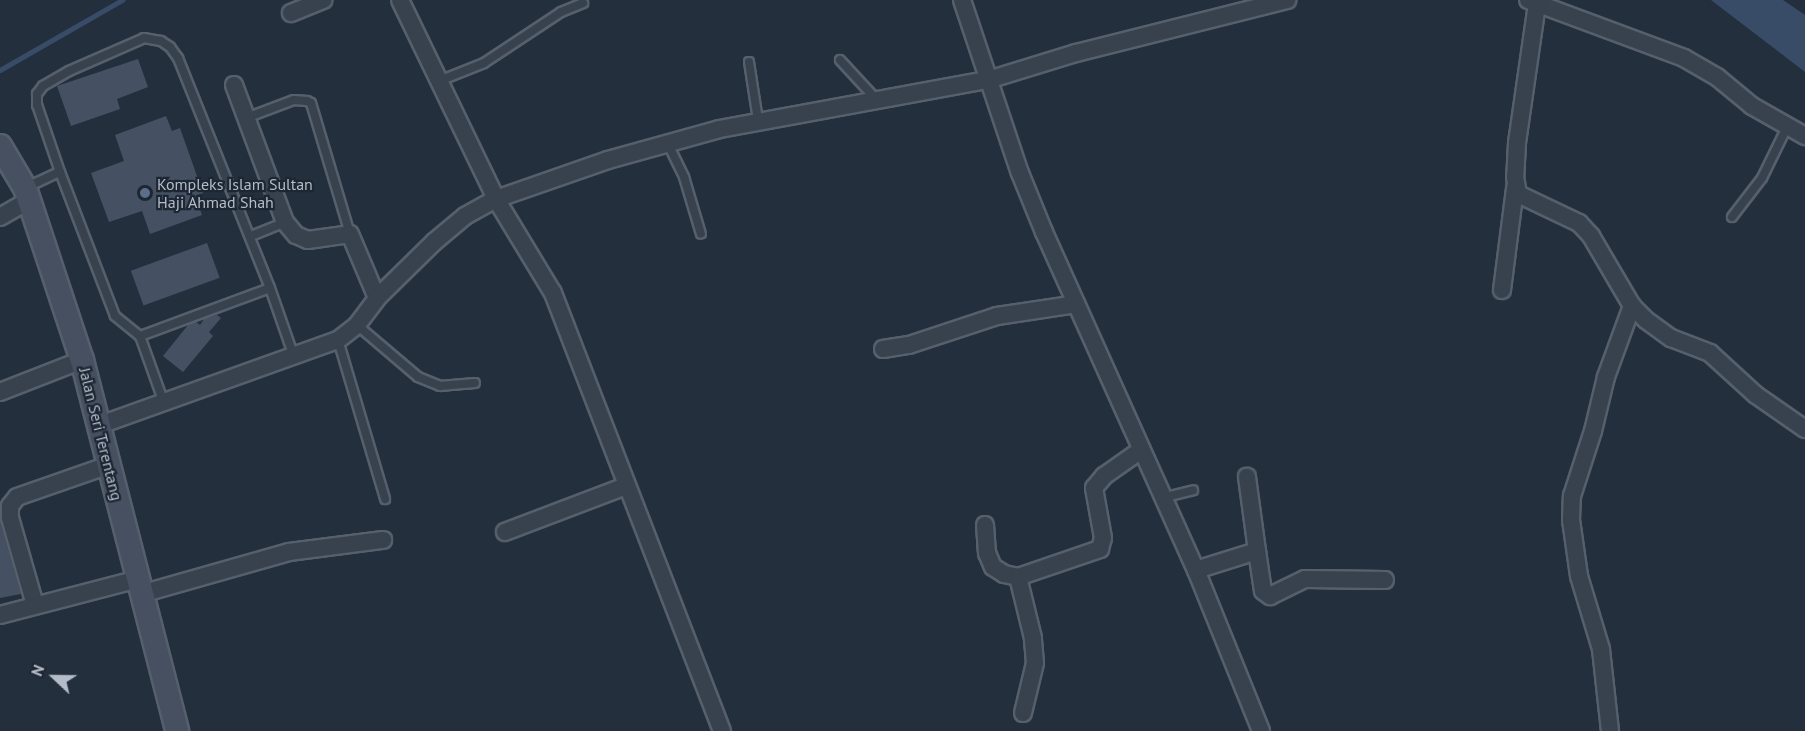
<!DOCTYPE html>
<style>
body{margin:0}
#map{position:relative;width:1805px;height:731px;overflow:hidden;background:#242f3e;font-family:"PT Sans",sans-serif}
div>[style]{position:absolute}
[style*='--x']{left:calc(var(--x)*1px);top:calc(var(--y)*1px);width:calc(var(--w)*1px);rotate:calc(var(--a)*1deg)}
.water>*{inset:0;background:#394c67}
.stream>*{height:4.5px;margin:-2.25px;padding:0 2.25px;transform-origin:2.25px;border-radius:2.25px;background:#394c67}
.building>*{inset:0;background:#455162;transform-origin:0 0}
.roads{filter:drop-shadow(2px 0 #565f6c) drop-shadow(-2px 0 #565f6c) drop-shadow(0 2px #565f6c) drop-shadow(0 -2px #565f6c)}
.lane>*{height:8px;margin:-4px;padding:0 4px;transform-origin:4px;border-radius:4px;background:#38414e}
.street>*{height:16px;margin:-8px;padding:0 8px;transform-origin:8px;border-radius:8px;background:#38414e}
.secondary>*{height:22px;margin:-11px;padding:0 11px;transform-origin:11px;border-radius:11px;background:#465061}
.dots>*{width:16px;height:16px;translate:-50% -50%;box-sizing:border-box;border:3px solid #1d2633;border-radius:50%}
span{translate:-50% -50%;white-space:nowrap;text-align:center;line-height:1.15;-webkit-text-stroke:4.5px #1d2633;paint-order:stroke}
.poi-label{font-size:16px;color:#b4bcc9}
.left{translate:0 -50%;text-align:left}
.street-label{font-size:16px;color:#b4bcc9}
.north{position:absolute;left:24px;top:647px;width:60px;height:60px;-webkit-text-stroke:4px #1d2633;paint-order:stroke;rotate:292deg;font-size:16px;font-weight:700;line-height:24px;text-align:center;color:#b4bcc9}
.north::after{content:'';display:block;margin:auto;width:21px;height:27px;background:#b4bcc9;clip-path:polygon(50% 0,100% 100%,50% 72%,0 100%)}
</style>
<div id="map">
<div class="water">
<i style="clip-path:polygon(1711px 0,1783px 0,1805px 15px,1805px 72px)"></i>
</div>
<div class="stream">
<i style="--x:0;--y:70;--w:141;--a:-29.8"></i>
</div>
<div class="building">
<i style="clip-path:polygon(138px 59px,148px 87px,117px 99px,120px 109px,71px 126px,57px 86px)"></i>
<i style="clip-path:polygon(166px 116px,172px 131px,180px 128px,203px 193px,195px 196px,202px 215px,150px 234px,142px 211px,109px 222px,91px 173px,124px 161px,115px 135px)"></i>
<i style="left:207px;top:243px;width:37px;height:81px;rotate:70deg"></i>
<i style="clip-path:polygon(217px 315px,221px 318px,209px 332px,213px 336px,183px 372px,163px 356px,188px 325px,196px 322px,200px 325px,204px 319px)"></i>
<i style="clip-path:polygon(0 521px,21px 594px,0 598px)"></i>
</div>
<div class="roads">
<div class="lane">
<i style="--x:840;--y:60;--w:53;--a:47.3"></i>
<i style="--x:749;--y:62;--w:59;--a:81.2"></i>
<i style="--x:439;--y:81;--w:48;--a:-21.8"></i>
<i style="--x:484;--y:63;--w:92;--a:-33.5"></i>
<i style="--x:561;--y:12;--w:24;--a:-22"></i>
<i style="--x:246;--y:118;--w:51;--a:-20.6"></i>
<i style="--x:294;--y:100;--w:13;--a:4"></i>
<i style="--x:307;--y:101;--w:4;--a:27"></i>
<i style="--x:311;--y:103;--w:137;--a:73.4"></i>
<i style="--x:668;--y:144;--w:37;--a:64"></i>
<i style="--x:684;--y:177;--w:59;--a:73.4"></i>
<i style="--x:60;--y:172;--w:154;--a:69.1"></i>
<i style="--x:115;--y:316;--w:32;--a:39"></i>
<i style="--x:140;--y:336;--w:71;--a:70.3"></i>
<i style="--x:25;--y:188;--w:38;--a:-25"></i>
<i style="--x:60;--y:172;--w:71;--a:-108.9"></i>
<i style="--x:37;--y:105;--w:11;--a:-90"></i>
<i style="--x:37;--y:94;--w:10;--a:-53"></i>
<i style="--x:43;--y:86;--w:30;--a:-30"></i>
<i style="--x:69;--y:71;--w:82;--a:-23.7"></i>
<i style="--x:144;--y:38;--w:17;--a:10"></i>
<i style="--x:161;--y:41;--w:11;--a:34"></i>
<i style="--x:170;--y:47;--w:14;--a:54"></i>
<i style="--x:178;--y:58;--w:248;--a:68.2"></i>
<i style="--x:270;--y:288;--w:139;--a:159.7"></i>
<i style="--x:1732;--y:217;--w:49;--a:-52.4"></i>
<i style="--x:1762;--y:178;--w:57;--a:-63.9"></i>
<i style="--x:251;--y:236;--w:37;--a:-22"></i>
<i style="--x:270;--y:288;--w:73;--a:70.8"></i>
<i style="--x:357;--y:325;--w:80;--a:40.4"></i>
<i style="--x:418;--y:377;--w:24;--a:22"></i>
<i style="--x:440;--y:386;--w:35;--a:-5"></i>
<i style="--x:338;--y:340;--w:166;--a:73.5"></i>
<i style="--x:1162;--y:498;--w:32;--a:-14"></i>
</div>
<div class="street">
<i style="--x:400;--y:0;--w:221;--a:64.2"></i>
<i style="--x:496;--y:199;--w:110;--a:58.8"></i>
<i style="--x:553;--y:293;--w:469;--a:68.9"></i>
<i style="--x:962;--y:0;--w:182;--a:71.5"></i>
<i style="--x:1020;--y:173;--w:64;--a:67.9"></i>
<i style="--x:1044;--y:232;--w:371;--a:65.8"></i>
<i style="--x:1196;--y:570;--w:174;--a:68"></i>
<i style="--x:1528;--y:0;--w:166;--a:20.4"></i>
<i style="--x:1684;--y:58;--w:38;--a:30"></i>
<i style="--x:1717;--y:77;--w:45;--a:39.6"></i>
<i style="--x:1752;--y:106;--w:61;--a:29.5"></i>
<i style="--x:1537;--y:4;--w:140;--a:98.2"></i>
<i style="--x:1517;--y:143;--w:34;--a:93"></i>
<i style="--x:1515;--y:177;--w:17;--a:80"></i>
<i style="--x:1518;--y:194;--w:68;--a:25.4"></i>
<i style="--x:1579;--y:223;--w:18;--a:47"></i>
<i style="--x:1591;--y:236;--w:81;--a:59.6"></i>
<i style="--x:1632;--y:306;--w:20;--a:45"></i>
<i style="--x:1646;--y:320;--w:31;--a:36"></i>
<i style="--x:1671;--y:338;--w:42;--a:21"></i>
<i style="--x:1710;--y:353;--w:62;--a:42.4"></i>
<i style="--x:1756;--y:395;--w:60;--a:34.8"></i>
<i style="--x:291;--y:13;--w:35;--a:-22"></i>
<i style="--x:234;--y:85;--w:146;--a:69.6"></i>
<i style="--x:285;--y:222;--w:17;--a:50"></i>
<i style="--x:296;--y:235;--w:13;--a:23"></i>
<i style="--x:308;--y:240;--w:42;--a:-8.1"></i>
<i style="--x:350;--y:234;--w:69;--a:67.1"></i>
<i style="--x:0;--y:217;--w:34;--a:-30"></i>
<i style="--x:1502;--y:290;--w:103;--a:-82.7"></i>
<i style="--x:883;--y:349;--w:26;--a:-9"></i>
<i style="--x:909;--y:345;--w:93;--a:-18.2"></i>
<i style="--x:997;--y:316;--w:80;--a:-8.6"></i>
<i style="--x:0;--y:392;--w:88;--a:-21.3"></i>
<i style="--x:100;--y:425;--w:253;--a:-19.7"></i>
<i style="--x:338;--y:340;--w:24;--a:-38"></i>
<i style="--x:357;--y:325;--w:34;--a:-53"></i>
<i style="--x:377;--y:298;--w:80;--a:-44.5"></i>
<i style="--x:434;--y:242;--w:40;--a:-40"></i>
<i style="--x:465;--y:216;--w:35;--a:-29"></i>
<i style="--x:496;--y:199;--w:119;--a:-19.2"></i>
<i style="--x:608;--y:160;--w:116;--a:-15.5"></i>
<i style="--x:720;--y:129;--w:272;--a:-10.4"></i>
<i style="--x:988;--y:80;--w:92;--a:-17.1"></i>
<i style="--x:1076;--y:53;--w:218;--a:-14.1"></i>
<i style="--x:985;--y:525;--w:28;--a:86"></i>
<i style="--x:987;--y:553;--w:15;--a:67"></i>
<i style="--x:993;--y:567;--w:13;--a:32"></i>
<i style="--x:1004;--y:574;--w:14;--a:12"></i>
<i style="--x:505;--y:532;--w:129;--a:-20.8"></i>
<i style="--x:1257;--y:551;--w:40;--a:81.5"></i>
<i style="--x:1263;--y:591;--w:9;--a:36"></i>
<i style="--x:1270;--y:596;--w:39;--a:-26"></i>
<i style="--x:1305;--y:579;--w:80;--a:0.7"></i>
<i style="--x:1196;--y:570;--w:64;--a:-17.3"></i>
<i style="--x:1257;--y:551;--w:75;--a:-97.7"></i>
<i style="--x:141;--y:594;--w:154;--a:-15.8"></i>
<i style="--x:289;--y:552;--w:95;--a:-7.3"></i>
<i style="--x:35;--y:605;--w:91;--a:-106"></i>
<i style="--x:10;--y:518;--w:12;--a:-90"></i>
<i style="--x:10;--y:506;--w:11;--a:-52"></i>
<i style="--x:17;--y:497;--w:97;--a:-19.2"></i>
<i style="--x:0;--y:615;--w:143;--a:-14.6"></i>
<i style="--x:1023;--y:713;--w:51;--a:-76.5"></i>
<i style="--x:1035;--y:663;--w:25;--a:-95"></i>
<i style="--x:1033;--y:638;--w:63;--a:-103.8"></i>
<i style="--x:1018;--y:577;--w:87;--a:-18.9"></i>
<i style="--x:1100;--y:549;--w:11;--a:-75"></i>
<i style="--x:1103;--y:538;--w:51;--a:-100.2"></i>
<i style="--x:1094;--y:488;--w:16;--a:-50"></i>
<i style="--x:1104;--y:476;--w:45;--a:-35.1"></i>
<i style="--x:1610;--y:731;--w:82;--a:-96.3"></i>
<i style="--x:1601;--y:649;--w:76;--a:-106.8"></i>
<i style="--x:1579;--y:576;--w:57;--a:-98.1"></i>
<i style="--x:1571;--y:520;--w:24;--a:-88"></i>
<i style="--x:1572;--y:496;--w:68;--a:-72.1"></i>
<i style="--x:1593;--y:431;--w:56;--a:-76.5"></i>
<i style="--x:1606;--y:377;--w:76;--a:-69.9"></i>
</div>
<div class="secondary">
<i style="--x:0;--y:146;--w:49;--a:59.2"></i>
<i style="--x:25;--y:188;--w:181;--a:71.7"></i>
<i style="--x:82;--y:360;--w:383;--a:75.6"></i>
</div>
</div>
<div class="dots">
<i style="left:145px;top:193px;background:#5c6f8a"></i>
</div>
<div class="poi-label">
<span class="left" style="left:157px;top:193px">Kompleks Islam Sultan<br>Haji Ahmad Shah</span>
</div>
<div class="street-label">
<span style="left:101px;top:434px;rotate:76deg">Jalan Seri Terentang</span>
</div>
<div class="north">N</div>
</div>
